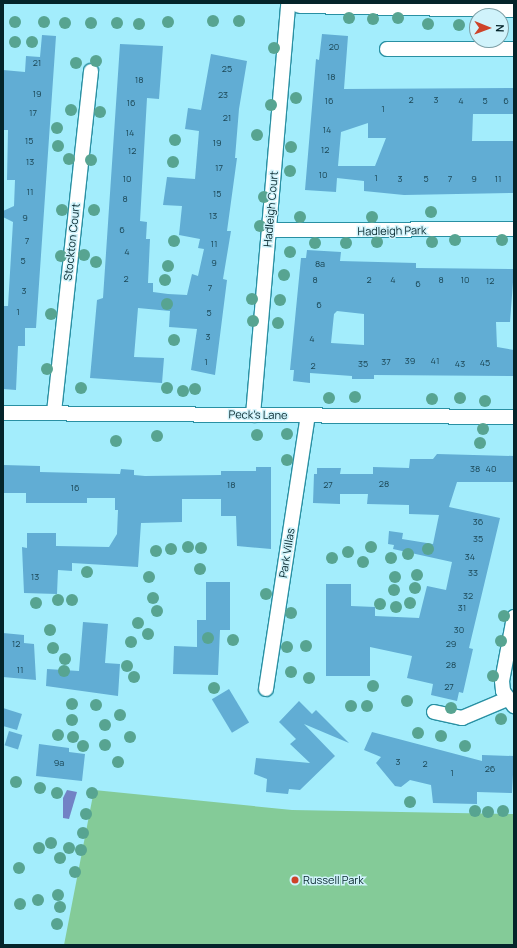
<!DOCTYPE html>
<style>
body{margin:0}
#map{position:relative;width:517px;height:948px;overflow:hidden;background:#a3edfc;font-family:Manrope,sans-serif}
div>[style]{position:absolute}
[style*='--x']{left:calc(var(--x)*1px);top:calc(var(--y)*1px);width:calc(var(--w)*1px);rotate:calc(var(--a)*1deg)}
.green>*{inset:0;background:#84cb98}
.water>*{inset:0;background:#7282c5}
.building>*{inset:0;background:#61add4;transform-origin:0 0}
.roads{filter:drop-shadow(1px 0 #2990a3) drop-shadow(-1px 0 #2990a3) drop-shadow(0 1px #2990a3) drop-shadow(0 -1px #2990a3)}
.street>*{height:14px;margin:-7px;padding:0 7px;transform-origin:7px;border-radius:7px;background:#fff}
.secondary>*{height:20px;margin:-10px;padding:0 10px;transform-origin:10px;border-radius:10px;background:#fff}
.trees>*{width:12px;height:12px;margin:-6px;border-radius:50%;background:#57a491}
.dots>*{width:11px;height:11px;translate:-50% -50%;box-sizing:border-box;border:2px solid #d0f3fb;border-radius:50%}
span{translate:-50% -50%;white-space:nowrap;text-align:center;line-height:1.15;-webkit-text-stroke:3px #d0f3fb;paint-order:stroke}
.number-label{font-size:9px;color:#1b4654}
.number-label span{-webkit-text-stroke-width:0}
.street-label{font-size:11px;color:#04242a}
.poi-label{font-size:11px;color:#04242a}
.left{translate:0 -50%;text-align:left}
.frame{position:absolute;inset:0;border:4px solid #04242a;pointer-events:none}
.north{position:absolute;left:469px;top:8px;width:40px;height:40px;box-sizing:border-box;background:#d0f3fb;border:1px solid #7ea0a7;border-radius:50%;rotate:91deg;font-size:11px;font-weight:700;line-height:16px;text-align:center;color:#04242a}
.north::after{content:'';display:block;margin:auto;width:14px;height:18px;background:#ce4329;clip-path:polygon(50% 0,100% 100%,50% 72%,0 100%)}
</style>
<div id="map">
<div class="green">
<i style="clip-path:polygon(94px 790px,292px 810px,514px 814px,514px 945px,64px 945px)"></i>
</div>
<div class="water">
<i style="clip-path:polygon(67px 790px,77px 792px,69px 819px,63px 818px,63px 798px)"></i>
</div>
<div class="building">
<i style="clip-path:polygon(evenodd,322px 34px,348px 36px,344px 89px,514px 88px,514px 114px,473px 114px,472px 141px,514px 141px,514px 193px,404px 195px,364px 191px,364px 181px,337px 178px,336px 192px,305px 190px,316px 59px,319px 60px,322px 34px,368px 123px,368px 138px,386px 138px,375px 166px,338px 166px,341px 132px,368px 123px)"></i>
<i style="clip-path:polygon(42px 35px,56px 36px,36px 328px,25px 328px,25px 346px,18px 346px,16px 390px,3px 389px,3px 306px,8px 306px,13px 222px,3px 217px,3px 211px,14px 206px,15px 180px,7px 180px,8px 130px,3px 130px,3px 70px,25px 72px,26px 56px,40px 57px)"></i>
<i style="clip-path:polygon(120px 44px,163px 46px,159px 99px,147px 98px,140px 221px,147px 222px,146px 239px,150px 239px,148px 283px,153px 283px,153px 292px,168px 294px,187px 295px,192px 274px,198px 276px,204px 249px,198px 248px,200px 239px,179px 235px,182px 206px,163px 205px,167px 177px,195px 179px,199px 131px,185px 129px,188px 108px,201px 110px,211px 54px,247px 61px,239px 109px,235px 158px,237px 158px,227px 231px,231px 231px,223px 279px,227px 280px,215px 375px,191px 370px,197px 329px,169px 327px,170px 311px,138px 308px,134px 357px,164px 358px,162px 383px,90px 378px,97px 300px,103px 298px)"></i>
<i style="clip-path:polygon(evenodd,307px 250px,341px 252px,340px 261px,416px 263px,416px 268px,514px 269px,510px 322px,496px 322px,497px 347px,514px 350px,514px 376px,374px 375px,374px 379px,352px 379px,352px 376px,310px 373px,310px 383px,293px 381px,294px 370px,290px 370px,301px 258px,306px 258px,307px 250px,337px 311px,364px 314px,364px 345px,331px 343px,334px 314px,337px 311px)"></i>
<i style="clip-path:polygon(437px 454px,514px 456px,514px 482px,457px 482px,449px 507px,500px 518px,469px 648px,473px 649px,463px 693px,459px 692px,457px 701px,431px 695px,433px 684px,407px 678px,412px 656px,370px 647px,370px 676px,326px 676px,326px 584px,351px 584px,351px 606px,375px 607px,375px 616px,419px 618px,427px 586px,446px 590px,452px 562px,393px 549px,394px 545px,388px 544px,389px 531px,403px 533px,402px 539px,433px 544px,439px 515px,409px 514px,409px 505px,367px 504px,368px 494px,340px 494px,340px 504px,313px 503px,314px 474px,317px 474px,317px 468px,341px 468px,340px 474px,373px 474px,373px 467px,409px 468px,410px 459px,433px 459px)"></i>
<i style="clip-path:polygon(3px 465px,40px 466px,40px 472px,120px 474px,121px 469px,134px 470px,134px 475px,145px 476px,221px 475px,221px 471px,256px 471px,256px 467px,271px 467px,271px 549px,237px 546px,236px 516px,221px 516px,221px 499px,182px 499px,182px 522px,141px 523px,138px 567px,72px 563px,72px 571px,58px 570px,57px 594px,24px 593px,22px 547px,27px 548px,27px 533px,56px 533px,56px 546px,109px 547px,117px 534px,118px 510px,115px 510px,115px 498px,87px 498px,87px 503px,26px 503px,26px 493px,3px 493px)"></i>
<i style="clip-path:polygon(206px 582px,230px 582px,230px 630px,220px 630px,218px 675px,173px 674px,174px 646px,197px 647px,197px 620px,206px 620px)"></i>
<i style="clip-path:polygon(83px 622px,108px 624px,105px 663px,120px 664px,118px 696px,46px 686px,47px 669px,79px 671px)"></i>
<i style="clip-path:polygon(3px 633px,24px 635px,24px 643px,34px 644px,36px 680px,3px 677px)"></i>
<i style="left:229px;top:689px;width:39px;height:20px;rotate:59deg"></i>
<i style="clip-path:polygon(299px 701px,312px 714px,316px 710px,349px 743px,304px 724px,335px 756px,300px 790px,289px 789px,288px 794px,266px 792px,267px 779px,254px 774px,256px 758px,310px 763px,290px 744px,296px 739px,279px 722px)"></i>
<i style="clip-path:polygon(3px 708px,22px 714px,17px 730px,3px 726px)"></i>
<i style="left:9px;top:731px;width:14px;height:15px;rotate:17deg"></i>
<i style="clip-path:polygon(372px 732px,482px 761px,482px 755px,514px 756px,512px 793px,477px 792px,477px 804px,433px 803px,431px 785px,410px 780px,401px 787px,395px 786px,376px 763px,381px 757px,364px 750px)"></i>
<i style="clip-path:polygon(39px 744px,69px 748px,69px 752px,85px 754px,82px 781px,36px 776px)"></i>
</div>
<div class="roads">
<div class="street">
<i style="--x:387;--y:49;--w:127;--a:0"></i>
<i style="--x:269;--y:230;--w:245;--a:-0.2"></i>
<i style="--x:54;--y:412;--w:343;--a:-83.8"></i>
<i style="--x:3;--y:413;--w:511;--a:0.45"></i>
<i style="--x:253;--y:415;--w:413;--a:-85.1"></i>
<i style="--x:514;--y:617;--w:65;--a:100.6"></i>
<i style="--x:502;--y:681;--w:10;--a:84"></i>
<i style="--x:503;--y:691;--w:19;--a:54"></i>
<i style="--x:266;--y:689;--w:276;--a:-81.3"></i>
<i style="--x:434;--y:712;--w:29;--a:12"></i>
<i style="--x:462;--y:718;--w:49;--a:-22.9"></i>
</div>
<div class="secondary">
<i style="--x:300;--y:3;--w:214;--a:1.1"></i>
</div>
</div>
<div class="trees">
<i style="left:349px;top:18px"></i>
<i style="left:398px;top:18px"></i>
<i style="left:373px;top:19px"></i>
<i style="left:213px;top:21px"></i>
<i style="left:239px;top:21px"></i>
<i style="left:15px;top:22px"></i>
<i style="left:44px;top:22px"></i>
<i style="left:168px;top:22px"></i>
<i style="left:65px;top:23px"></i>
<i style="left:91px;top:23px"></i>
<i style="left:117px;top:23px"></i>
<i style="left:139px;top:24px"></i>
<i style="left:428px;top:24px"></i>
<i style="left:459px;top:25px"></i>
<i style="left:15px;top:42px"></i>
<i style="left:32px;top:42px"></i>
<i style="left:274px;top:48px"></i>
<i style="left:96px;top:61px"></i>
<i style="left:76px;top:63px"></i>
<i style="left:296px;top:98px"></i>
<i style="left:271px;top:105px"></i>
<i style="left:71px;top:110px"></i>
<i style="left:100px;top:112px"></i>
<i style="left:57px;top:128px"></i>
<i style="left:257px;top:135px"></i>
<i style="left:175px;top:140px"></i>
<i style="left:58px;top:146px"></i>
<i style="left:291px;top:147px"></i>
<i style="left:69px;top:159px"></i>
<i style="left:91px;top:160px"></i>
<i style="left:173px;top:162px"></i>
<i style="left:290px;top:171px"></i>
<i style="left:264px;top:197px"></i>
<i style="left:62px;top:210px"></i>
<i style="left:94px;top:210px"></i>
<i style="left:431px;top:212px"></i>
<i style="left:300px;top:217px"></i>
<i style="left:372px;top:217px"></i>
<i style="left:260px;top:226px"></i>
<i style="left:455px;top:240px"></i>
<i style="left:502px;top:240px"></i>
<i style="left:174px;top:241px"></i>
<i style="left:377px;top:242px"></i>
<i style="left:432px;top:242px"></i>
<i style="left:315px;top:243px"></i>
<i style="left:346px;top:243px"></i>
<i style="left:290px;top:252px"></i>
<i style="left:84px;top:255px"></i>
<i style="left:61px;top:256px"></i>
<i style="left:96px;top:262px"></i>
<i style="left:168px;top:266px"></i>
<i style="left:284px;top:275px"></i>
<i style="left:165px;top:280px"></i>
<i style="left:252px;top:299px"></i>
<i style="left:280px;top:300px"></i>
<i style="left:167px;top:304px"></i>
<i style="left:51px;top:314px"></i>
<i style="left:253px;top:321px"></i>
<i style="left:278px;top:323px"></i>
<i style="left:174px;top:340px"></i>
<i style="left:47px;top:369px"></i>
<i style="left:81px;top:388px"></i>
<i style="left:167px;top:388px"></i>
<i style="left:195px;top:389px"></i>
<i style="left:183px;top:391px"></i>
<i style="left:355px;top:397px"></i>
<i style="left:329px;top:398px"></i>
<i style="left:460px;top:398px"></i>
<i style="left:432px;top:399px"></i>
<i style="left:485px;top:401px"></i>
<i style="left:483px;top:429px"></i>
<i style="left:287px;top:434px"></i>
<i style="left:257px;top:435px"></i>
<i style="left:157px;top:436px"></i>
<i style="left:116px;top:441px"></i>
<i style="left:480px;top:443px"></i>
<i style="left:287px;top:460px"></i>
<i style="left:188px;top:547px"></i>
<i style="left:371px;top:547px"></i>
<i style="left:201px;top:548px"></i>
<i style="left:171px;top:549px"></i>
<i style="left:428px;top:549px"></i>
<i style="left:156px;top:551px"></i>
<i style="left:348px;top:552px"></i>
<i style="left:408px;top:554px"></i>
<i style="left:332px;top:558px"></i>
<i style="left:391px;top:558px"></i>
<i style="left:363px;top:562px"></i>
<i style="left:200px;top:569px"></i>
<i style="left:87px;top:572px"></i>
<i style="left:417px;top:575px"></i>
<i style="left:149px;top:577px"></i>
<i style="left:395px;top:577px"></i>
<i style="left:415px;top:588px"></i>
<i style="left:394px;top:590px"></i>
<i style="left:266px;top:594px"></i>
<i style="left:153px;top:598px"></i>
<i style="left:58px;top:600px"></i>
<i style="left:72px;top:600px"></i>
<i style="left:36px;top:603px"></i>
<i style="left:410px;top:603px"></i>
<i style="left:380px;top:604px"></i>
<i style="left:396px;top:607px"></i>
<i style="left:157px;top:611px"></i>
<i style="left:291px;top:613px"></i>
<i style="left:504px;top:616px"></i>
<i style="left:138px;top:623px"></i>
<i style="left:50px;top:630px"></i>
<i style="left:148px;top:634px"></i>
<i style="left:208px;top:638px"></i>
<i style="left:233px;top:640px"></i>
<i style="left:501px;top:641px"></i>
<i style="left:131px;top:642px"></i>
<i style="left:306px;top:646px"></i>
<i style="left:287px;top:647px"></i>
<i style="left:53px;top:648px"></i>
<i style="left:65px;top:659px"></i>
<i style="left:127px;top:666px"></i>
<i style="left:64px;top:671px"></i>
<i style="left:291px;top:672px"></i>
<i style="left:493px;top:676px"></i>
<i style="left:134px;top:677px"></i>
<i style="left:309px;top:678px"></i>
<i style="left:373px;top:686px"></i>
<i style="left:214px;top:688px"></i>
<i style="left:407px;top:701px"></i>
<i style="left:72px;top:704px"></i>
<i style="left:96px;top:705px"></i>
<i style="left:351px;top:706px"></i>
<i style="left:367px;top:706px"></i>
<i style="left:451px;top:708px"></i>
<i style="left:120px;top:715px"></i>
<i style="left:501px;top:719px"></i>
<i style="left:72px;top:720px"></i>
<i style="left:105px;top:725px"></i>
<i style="left:418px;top:733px"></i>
<i style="left:58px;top:735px"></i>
<i style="left:441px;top:736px"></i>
<i style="left:73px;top:737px"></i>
<i style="left:130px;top:737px"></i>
<i style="left:105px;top:745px"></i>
<i style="left:83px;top:746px"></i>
<i style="left:465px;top:746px"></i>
<i style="left:118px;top:762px"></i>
<i style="left:16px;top:782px"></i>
<i style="left:40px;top:788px"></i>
<i style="left:57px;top:793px"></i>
<i style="left:92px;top:793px"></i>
<i style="left:410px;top:802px"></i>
<i style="left:475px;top:811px"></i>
<i style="left:503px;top:811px"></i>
<i style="left:488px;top:812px"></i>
<i style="left:86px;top:814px"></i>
<i style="left:83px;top:833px"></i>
<i style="left:51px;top:843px"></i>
<i style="left:39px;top:848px"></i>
<i style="left:69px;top:848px"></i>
<i style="left:81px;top:850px"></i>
<i style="left:60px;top:858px"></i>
<i style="left:19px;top:868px"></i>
<i style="left:75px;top:872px"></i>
<i style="left:58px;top:895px"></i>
<i style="left:38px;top:900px"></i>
<i style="left:20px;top:904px"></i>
<i style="left:60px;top:907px"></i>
<i style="left:57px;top:924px"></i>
</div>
<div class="dots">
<i style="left:295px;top:880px;background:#ce4329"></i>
</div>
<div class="number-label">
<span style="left:334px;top:47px">20</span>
<span style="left:37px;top:63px">21</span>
<span style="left:227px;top:69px">25</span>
<span style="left:331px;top:77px">18</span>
<span style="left:139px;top:80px">18</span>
<span style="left:37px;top:94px">19</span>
<span style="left:223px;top:95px">23</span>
<span style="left:411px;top:100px">2</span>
<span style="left:436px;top:100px">3</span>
<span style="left:329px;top:101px">16</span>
<span style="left:461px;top:101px">4</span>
<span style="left:485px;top:101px">5</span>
<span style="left:506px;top:101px">6</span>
<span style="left:131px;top:103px">16</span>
<span style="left:383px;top:109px">1</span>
<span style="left:33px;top:113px">17</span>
<span style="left:227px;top:118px">21</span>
<span style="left:327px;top:130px">14</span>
<span style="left:130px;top:133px">14</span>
<span style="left:29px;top:141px">15</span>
<span style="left:217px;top:143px">19</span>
<span style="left:325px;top:150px">12</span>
<span style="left:132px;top:151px">12</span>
<span style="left:30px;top:162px">13</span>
<span style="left:219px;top:168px">17</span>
<span style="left:323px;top:175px">10</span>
<span style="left:376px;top:178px">1</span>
<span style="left:127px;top:179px">10</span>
<span style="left:400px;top:179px">3</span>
<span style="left:426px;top:179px">5</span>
<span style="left:450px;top:179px">7</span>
<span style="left:474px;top:179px">9</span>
<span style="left:498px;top:179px">11</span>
<span style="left:30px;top:192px">11</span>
<span style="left:217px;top:194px">15</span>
<span style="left:125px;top:199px">8</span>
<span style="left:213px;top:216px">13</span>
<span style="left:25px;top:218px">9</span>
<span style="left:122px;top:230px">6</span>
<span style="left:27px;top:241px">7</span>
<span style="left:214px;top:244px">11</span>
<span style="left:127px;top:252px">4</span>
<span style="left:23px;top:261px">5</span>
<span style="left:214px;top:263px">9</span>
<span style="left:320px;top:264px">8a</span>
<span style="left:126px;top:279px">2</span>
<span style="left:315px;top:280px">8</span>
<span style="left:369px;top:280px">2</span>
<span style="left:393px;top:280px">4</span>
<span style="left:441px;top:280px">8</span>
<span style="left:465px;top:280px">10</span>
<span style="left:490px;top:281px">12</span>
<span style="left:418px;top:284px">6</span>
<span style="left:210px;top:288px">7</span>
<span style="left:24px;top:291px">3</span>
<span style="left:319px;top:305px">6</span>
<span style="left:18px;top:312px">1</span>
<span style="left:209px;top:313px">5</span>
<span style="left:208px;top:337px">3</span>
<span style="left:312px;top:339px">4</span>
<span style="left:410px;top:361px">39</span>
<span style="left:435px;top:361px">41</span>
<span style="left:206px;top:362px">1</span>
<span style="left:386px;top:362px">37</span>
<span style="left:485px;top:363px">45</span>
<span style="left:363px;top:364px">35</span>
<span style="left:460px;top:364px">43</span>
<span style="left:313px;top:366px">2</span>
<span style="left:475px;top:469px">38</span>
<span style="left:491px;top:469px">40</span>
<span style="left:384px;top:484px">28</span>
<span style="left:231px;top:485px">18</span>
<span style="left:328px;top:485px">27</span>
<span style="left:75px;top:488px">16</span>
<span style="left:478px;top:522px">36</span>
<span style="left:478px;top:539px">35</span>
<span style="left:470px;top:557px">34</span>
<span style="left:473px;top:573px">33</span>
<span style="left:35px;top:577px">13</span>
<span style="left:468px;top:596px">32</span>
<span style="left:462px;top:608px">31</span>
<span style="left:459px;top:630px">30</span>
<span style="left:16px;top:644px">12</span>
<span style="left:451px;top:644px">29</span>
<span style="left:451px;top:665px">28</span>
<span style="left:20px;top:670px">11</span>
<span style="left:449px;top:687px">27</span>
<span style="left:398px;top:762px">3</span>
<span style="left:59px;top:763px">9a</span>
<span style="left:425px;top:764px">2</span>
<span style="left:490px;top:769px">26</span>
<span style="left:452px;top:773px">1</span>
</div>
<div class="street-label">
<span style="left:271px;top:209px;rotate:-85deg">Hadleigh Court</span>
<span style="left:392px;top:231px;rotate:-1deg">Hadleigh Park</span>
<span style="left:72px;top:242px;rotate:-84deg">Stockton Court</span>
<span style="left:258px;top:415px;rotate:1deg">Peck's Lane</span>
<span style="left:287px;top:553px;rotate:-81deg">Park Villas</span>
</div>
<div class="poi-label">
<span class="left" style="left:303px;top:880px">Russell Park</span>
</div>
<div class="frame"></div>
<div class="north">N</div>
</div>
